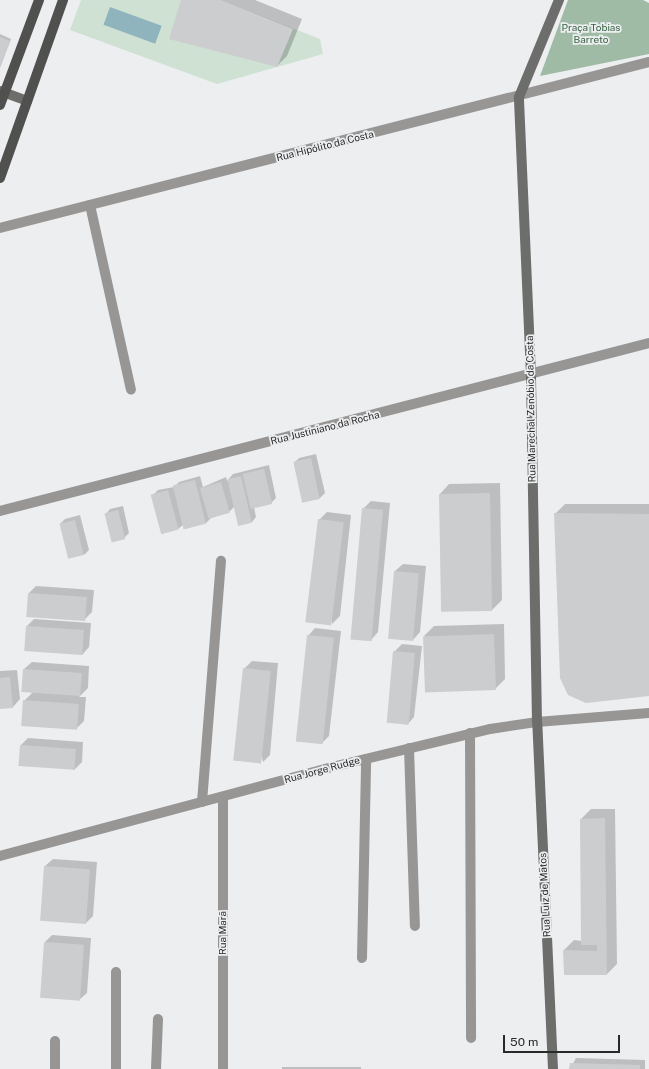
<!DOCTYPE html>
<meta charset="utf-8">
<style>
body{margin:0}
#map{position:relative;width:649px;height:1069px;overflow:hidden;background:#edeef0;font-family:"Public Sans",sans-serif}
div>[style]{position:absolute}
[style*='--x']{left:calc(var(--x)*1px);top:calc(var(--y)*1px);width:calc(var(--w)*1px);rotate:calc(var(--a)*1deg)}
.green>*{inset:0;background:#cfe1d3}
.forest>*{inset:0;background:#9fbba6}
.water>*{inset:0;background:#8fb4be;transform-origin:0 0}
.shadow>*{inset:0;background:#0003;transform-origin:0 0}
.building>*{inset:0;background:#cccdcf;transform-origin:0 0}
.street>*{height:10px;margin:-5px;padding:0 5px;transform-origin:5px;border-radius:5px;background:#979695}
.secondary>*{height:10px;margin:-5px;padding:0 5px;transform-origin:5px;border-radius:5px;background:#6d6d6b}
.primary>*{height:10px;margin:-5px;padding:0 5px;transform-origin:5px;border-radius:5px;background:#50504e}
span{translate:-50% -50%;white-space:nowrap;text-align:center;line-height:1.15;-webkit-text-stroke:3.5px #edeef0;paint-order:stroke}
.park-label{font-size:10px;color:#346243}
.street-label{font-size:10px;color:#282929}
.scale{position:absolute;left:503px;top:1035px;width:117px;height:18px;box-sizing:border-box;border:2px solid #282929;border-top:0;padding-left:5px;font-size:12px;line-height:14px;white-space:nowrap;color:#282929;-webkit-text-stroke:3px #edeef0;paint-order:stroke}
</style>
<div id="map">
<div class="green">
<i style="clip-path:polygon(81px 0,221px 0,320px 39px,323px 54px,217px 84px,70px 30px)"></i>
</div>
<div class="forest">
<i style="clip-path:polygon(568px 0,643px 0,649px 3px,649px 54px,540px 76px)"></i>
</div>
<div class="water">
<i style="left:110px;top:7px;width:55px;height:19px;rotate:20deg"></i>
</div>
<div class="shadow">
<i style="clip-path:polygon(183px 0,255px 0,302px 19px,287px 56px,277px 66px)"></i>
<i style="clip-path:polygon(0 34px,11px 39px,0 68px)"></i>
<i style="clip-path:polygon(316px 454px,325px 493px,320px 498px,303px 502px,294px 463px,299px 458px)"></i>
<i style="clip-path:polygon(269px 465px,276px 498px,271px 503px,254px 507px,256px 517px,252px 522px,234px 507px,229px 512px,211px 518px,206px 523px,185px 529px,184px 524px,178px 529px,153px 495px,158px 490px,174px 487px,179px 482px,200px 476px,203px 487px,226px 477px,227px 481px,233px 474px)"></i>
<i style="clip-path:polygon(500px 483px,502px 600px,492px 610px,440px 494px,449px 484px)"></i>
<i style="clip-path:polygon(371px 501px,390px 503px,378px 632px,371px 640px,363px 509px)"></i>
<i style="clip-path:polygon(565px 504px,649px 504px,649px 695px,555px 514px)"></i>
<i style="clip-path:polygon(123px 506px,129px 533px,124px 538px,106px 514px,110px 509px)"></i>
<i style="clip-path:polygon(327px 512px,351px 515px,340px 616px,332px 624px,319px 520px)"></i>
<i style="clip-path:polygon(80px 515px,89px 550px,84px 555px,60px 524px,65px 519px)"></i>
<i style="clip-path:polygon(403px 564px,426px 566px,420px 632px,413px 640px,395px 571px)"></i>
<i style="clip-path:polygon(36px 586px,94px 590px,92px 612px,84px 620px,27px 616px,29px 593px)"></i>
<i style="clip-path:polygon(34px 619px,91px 623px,89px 647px,82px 655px,27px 626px)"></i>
<i style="clip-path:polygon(504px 624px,505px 679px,495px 689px,424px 636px,434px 626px)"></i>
<i style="clip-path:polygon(315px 628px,341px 631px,329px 736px,322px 743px,308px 636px)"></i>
<i style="clip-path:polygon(402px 644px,422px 646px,414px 717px,407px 725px,394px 652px)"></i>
<i style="clip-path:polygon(252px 661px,278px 663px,270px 755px,263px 762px,244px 669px)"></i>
<i style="clip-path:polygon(32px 662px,89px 666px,88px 688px,79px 697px,86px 697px,84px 721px,76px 729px,24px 701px,33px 692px,24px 669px)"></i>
<i style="clip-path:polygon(17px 670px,20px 699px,13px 707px,0 708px,0 671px)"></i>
<i style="clip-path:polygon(28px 738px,83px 742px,82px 762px,74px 770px,21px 745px)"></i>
<i style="clip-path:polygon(591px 809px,615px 809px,617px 964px,607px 974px,564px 950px,574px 940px,582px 941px,581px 819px)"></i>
<i style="clip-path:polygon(53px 859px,97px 862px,93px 916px,86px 923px,45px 866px)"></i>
<i style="clip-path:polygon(52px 935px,91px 938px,87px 993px,79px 1000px,45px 942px)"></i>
<i style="clip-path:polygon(576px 1058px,645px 1060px,645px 1069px,570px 1069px)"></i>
<i style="left:282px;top:1067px;width:79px;height:3px"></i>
</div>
<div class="building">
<i style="clip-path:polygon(181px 0,221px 0,293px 29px,277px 67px,169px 39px)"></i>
<i style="clip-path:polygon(0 37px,10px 41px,0 67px)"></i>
<i style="left:311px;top:458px;width:42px;height:18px;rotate:78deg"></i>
<i style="left:264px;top:469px;width:36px;height:22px;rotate:77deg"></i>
<i style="left:241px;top:476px;width:48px;height:14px;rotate:77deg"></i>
<i style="left:195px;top:480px;width:45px;height:23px;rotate:76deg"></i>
<i style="left:221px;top:482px;width:32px;height:22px;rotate:74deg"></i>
<i style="left:168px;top:490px;width:41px;height:18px;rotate:75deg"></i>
<i style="left:490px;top:493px;width:118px;height:51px;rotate:89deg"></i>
<i style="left:362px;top:508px;width:21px;height:132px;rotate:5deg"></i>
<i style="left:118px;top:510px;width:30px;height:14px;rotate:76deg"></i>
<i style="clip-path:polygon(554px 513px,649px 514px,649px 696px,586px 703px,568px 695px,560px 678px)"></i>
<i style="left:318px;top:519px;width:26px;height:104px;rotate:7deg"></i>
<i style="left:75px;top:520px;width:36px;height:16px;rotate:76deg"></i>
<i style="left:394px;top:571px;width:25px;height:68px;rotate:5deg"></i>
<i style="left:28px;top:593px;width:59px;height:24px;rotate:4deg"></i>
<i style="left:26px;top:626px;width:58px;height:25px;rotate:4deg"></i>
<i style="left:494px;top:634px;width:56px;height:71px;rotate:88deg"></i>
<i style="left:307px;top:635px;width:27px;height:107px;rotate:6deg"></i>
<i style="left:393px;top:651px;width:22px;height:72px;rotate:5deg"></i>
<i style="left:243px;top:668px;width:28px;height:93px;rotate:6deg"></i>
<i style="left:23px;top:669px;width:59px;height:23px;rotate:4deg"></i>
<i style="clip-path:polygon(10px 677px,13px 708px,0 709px,0 678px)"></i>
<i style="left:23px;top:700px;width:56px;height:26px;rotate:4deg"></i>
<i style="left:20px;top:745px;width:56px;height:21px;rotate:4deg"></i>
<i style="clip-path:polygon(605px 818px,607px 975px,564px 975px,563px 950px,597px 951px,597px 945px,581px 945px,580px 819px)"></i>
<i style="left:44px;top:866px;width:46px;height:55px;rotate:4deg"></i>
<i style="left:44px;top:942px;width:40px;height:56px;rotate:4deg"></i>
<i style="clip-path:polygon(570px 1063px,640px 1065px,640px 1069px,569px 1069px)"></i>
</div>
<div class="street">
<i style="--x:90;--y:205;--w:189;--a:77.5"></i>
<i style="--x:0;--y:228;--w:670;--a:-14.35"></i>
<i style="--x:0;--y:511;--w:670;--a:-14.51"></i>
<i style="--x:470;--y:733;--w:305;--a:89.8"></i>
<i style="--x:409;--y:748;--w:178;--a:88.1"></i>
<i style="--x:202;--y:802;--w:242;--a:-85.5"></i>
<i style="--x:0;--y:856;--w:344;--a:-15"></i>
<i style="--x:332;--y:767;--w:163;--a:-13.5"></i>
<i style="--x:490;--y:729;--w:48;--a:-8.5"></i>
<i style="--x:537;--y:722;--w:112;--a:-4.6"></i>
<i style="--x:362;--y:958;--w:199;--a:-88.8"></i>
<i style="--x:55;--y:1041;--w:28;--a:90"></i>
<i style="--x:116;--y:1069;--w:97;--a:-90"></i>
<i style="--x:156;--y:1069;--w:50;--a:-87.7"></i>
<i style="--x:223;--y:1069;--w:272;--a:-90"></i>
</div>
<div class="secondary">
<i style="--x:0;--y:91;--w:29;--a:20"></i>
<i style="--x:553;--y:1069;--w:347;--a:-92.6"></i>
<i style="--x:537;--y:722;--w:347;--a:-91"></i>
<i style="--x:531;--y:375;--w:278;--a:-92.5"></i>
<i style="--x:519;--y:97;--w:105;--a:-67.6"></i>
</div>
<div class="primary">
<i style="--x:0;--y:105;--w:112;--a:-69.6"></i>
<i style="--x:0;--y:178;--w:189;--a:-70.5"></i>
</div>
<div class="park-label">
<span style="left:591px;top:33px">Praça Tobias<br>Barreto</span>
</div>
<div class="street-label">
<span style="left:325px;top:146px;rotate:-14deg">Rua Hipólito da Costa</span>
<span style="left:531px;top:409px;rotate:-91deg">Rua Marechal Zenóbio da Costa</span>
<span style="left:325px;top:428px;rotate:-14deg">Rua Justiniano da Rocha</span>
<span style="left:322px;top:770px;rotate:-15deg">Rua Jorge Rudge</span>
<span style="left:545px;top:895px;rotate:-93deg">Rua Luiz de Matos</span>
<span style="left:223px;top:933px;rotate:-90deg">Rua Marã</span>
</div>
<div class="scale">50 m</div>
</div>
